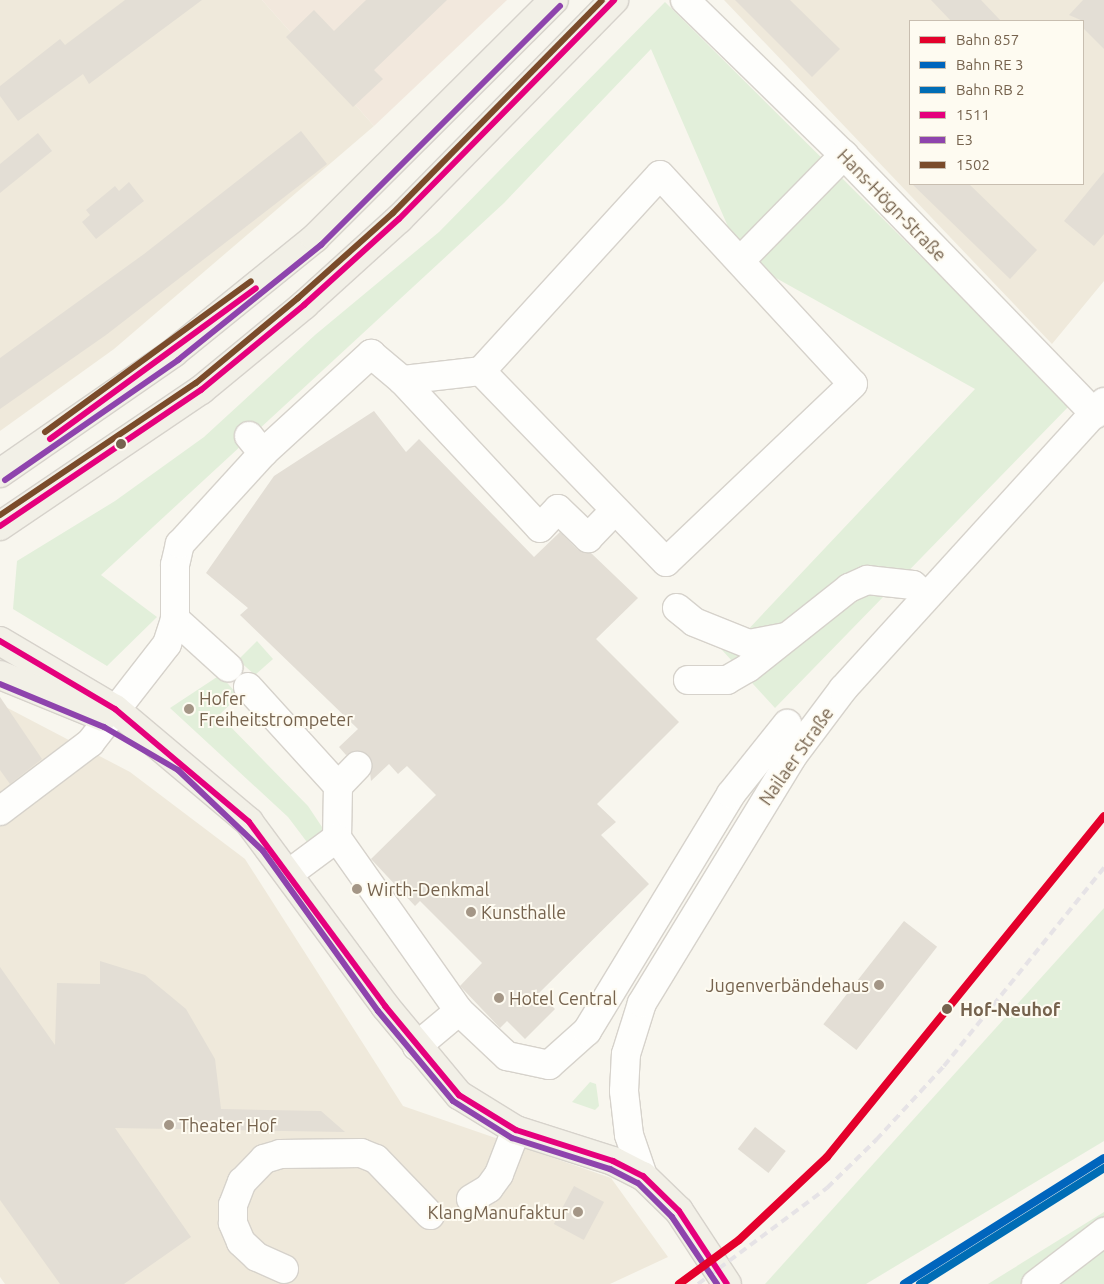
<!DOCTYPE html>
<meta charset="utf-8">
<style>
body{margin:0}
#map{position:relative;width:1104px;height:1284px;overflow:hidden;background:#f8f6ee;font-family:Ubuntu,sans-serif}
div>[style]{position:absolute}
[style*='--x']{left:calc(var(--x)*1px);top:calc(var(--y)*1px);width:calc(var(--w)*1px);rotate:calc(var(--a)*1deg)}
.residential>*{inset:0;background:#efe9db}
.commercial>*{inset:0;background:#f2e8dd}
.green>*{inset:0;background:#e2efda}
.building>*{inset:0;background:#e3ded5;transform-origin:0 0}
.roads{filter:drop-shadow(1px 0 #d6d2cb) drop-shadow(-1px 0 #d6d2cb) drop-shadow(0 1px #d6d2cb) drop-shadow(0 -1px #d6d2cb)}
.minor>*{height:28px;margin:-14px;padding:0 14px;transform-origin:14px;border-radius:14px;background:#fefefc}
.major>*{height:28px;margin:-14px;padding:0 14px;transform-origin:14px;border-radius:14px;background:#f2f0e7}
.rail>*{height:4px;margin-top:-2px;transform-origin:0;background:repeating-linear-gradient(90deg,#e6e3e6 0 8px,transparent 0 13px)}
.bus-1>*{height:6px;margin:-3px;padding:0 3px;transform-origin:3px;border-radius:3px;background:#e5007d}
.bus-2>*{height:6px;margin:-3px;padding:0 3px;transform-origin:3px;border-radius:3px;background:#8e44ad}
.bus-3>*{height:6px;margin:-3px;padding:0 3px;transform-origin:3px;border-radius:3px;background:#7a4b2a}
.rail-1>*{height:8px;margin:-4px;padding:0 4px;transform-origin:4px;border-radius:4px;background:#e4002b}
.rail-2>*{height:8px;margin:-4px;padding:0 4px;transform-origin:4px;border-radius:4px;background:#0065bd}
.rail-3>*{height:8px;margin:-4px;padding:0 4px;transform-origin:4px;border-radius:4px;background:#006db5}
.dots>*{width:14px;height:14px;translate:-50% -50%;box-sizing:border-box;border:2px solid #fefbf1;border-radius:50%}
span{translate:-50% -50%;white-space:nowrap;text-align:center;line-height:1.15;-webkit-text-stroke:4px #fefbf1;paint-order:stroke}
.street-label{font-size:18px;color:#76634e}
.poi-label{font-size:18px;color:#76634e}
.left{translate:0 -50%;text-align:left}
.right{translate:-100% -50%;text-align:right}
.stop-label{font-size:18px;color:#76634e;font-weight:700}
.legend{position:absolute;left:909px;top:20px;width:175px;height:165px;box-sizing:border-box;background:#fefbf1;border:1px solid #c8beb0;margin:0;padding:6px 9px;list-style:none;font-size:15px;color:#76634e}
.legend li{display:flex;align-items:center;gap:10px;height:25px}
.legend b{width:25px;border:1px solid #c8beb0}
</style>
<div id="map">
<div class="residential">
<i style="clip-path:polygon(0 0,262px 0,374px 126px,114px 349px,0 431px)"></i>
<i style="clip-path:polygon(evenodd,724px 0,1104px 0,1104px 281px,1052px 344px,724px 0,910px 21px,1083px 21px,1083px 184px,910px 184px,910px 21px)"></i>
<i style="clip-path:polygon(0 704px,130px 772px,245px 859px,403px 1106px,611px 1178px,668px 1257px,610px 1284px,5px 1284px,0 1277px)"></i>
</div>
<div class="commercial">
<i style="clip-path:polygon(262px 0,507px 0,374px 126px)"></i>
</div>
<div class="green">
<i style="clip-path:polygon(665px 2px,1070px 405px,775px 708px,722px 650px,743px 635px,975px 389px,742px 259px,651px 49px,504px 203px,101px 575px,157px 617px,107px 666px,13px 609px,17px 561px,115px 501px,204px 437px,315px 335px,439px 232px)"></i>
<i style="clip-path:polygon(257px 641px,273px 659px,255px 675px,238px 660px)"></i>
<i style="clip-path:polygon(220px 675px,239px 696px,219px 715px,308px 806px,332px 842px,316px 854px,288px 817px,170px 708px)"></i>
<i style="clip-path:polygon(1104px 908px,1104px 1141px,866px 1284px,765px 1284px)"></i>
<i style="clip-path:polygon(590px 1082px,596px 1084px,599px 1106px,595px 1110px,572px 1102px)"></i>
<i style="clip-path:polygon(1104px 1212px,1104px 1284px,988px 1284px)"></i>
</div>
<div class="building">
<i style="clip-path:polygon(125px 0,202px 0,89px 84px,83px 74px,18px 121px,0 96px,0 86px,60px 39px,65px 45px)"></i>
<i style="clip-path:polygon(366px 0,447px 0,374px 70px,383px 79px,353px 107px,286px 37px,314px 10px,334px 31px)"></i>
<i style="clip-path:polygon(735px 0,790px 0,840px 49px,812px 77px)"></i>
<i style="clip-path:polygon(931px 0,981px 0,1001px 21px,951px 21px)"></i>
<i style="clip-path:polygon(1083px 0,1104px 0,1104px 49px,1083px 28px,1083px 21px,1069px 15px)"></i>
<i style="clip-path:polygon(301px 131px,327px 164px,106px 335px,0 409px,0 358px,144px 254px)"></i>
<i style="clip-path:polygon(38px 133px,52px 151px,0 193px,0 164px)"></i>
<i style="clip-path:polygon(1104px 172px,1104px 234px,1094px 246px,1064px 221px)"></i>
<i style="clip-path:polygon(129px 182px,144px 201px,96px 239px,82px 222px,90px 215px,86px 210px,115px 186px,119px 191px)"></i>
<i style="clip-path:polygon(912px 184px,969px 184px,1037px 250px,1010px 279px)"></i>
<i style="clip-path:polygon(374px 411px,406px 452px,419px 439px,534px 557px,560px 532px,578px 550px,591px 553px,638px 598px,596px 639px,679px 722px,597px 804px,616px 822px,601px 835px,649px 884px,539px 993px,555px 1009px,525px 1039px,507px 1021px,500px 1028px,460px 986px,482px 963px,420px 901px,415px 906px,371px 859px,436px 795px,407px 766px,398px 774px,389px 764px,371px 781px,368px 755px,360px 751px,346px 755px,339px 747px,358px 729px,240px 615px,248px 608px,206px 573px,274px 476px)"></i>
<i style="clip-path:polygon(0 697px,42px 759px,10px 784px,0 770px)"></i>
<i style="left:904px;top:921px;width:42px;height:131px;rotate:38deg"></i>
<i style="clip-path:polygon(100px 961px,145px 975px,186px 1009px,215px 1059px,221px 1109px,321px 1111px,345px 1132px,115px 1128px,191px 1237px,124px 1284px,60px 1284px,0 1200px,0 967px,55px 1045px,57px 983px,100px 984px)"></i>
<i style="left:755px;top:1127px;width:39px;height:28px;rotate:38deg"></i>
<i style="left:574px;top:1186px;width:34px;height:43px;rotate:28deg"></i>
</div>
<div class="roads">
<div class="minor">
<i style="--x:685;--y:0;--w:222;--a:44.3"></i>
<i style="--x:844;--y:155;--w:361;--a:45.9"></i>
<i style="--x:742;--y:259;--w:146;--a:-45.6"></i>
<i style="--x:402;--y:380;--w:80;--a:-6.5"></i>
<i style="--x:481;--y:371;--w:265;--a:-47.6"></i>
<i style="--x:660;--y:175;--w:284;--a:47.3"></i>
<i style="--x:853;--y:384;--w:258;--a:136.4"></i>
<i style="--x:666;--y:562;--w:266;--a:-134.1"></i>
<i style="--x:249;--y:436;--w:22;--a:51"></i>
<i style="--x:677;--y:608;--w:22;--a:39"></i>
<i style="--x:694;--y:622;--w:59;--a:21.8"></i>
<i style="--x:749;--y:644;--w:36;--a:-11"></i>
<i style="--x:175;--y:619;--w:72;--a:42.2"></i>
<i style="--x:688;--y:680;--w:39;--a:0"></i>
<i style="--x:727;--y:680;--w:24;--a:-30"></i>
<i style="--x:748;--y:668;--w:129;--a:-38.4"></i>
<i style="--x:849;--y:588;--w:20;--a:-24"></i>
<i style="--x:867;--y:580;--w:46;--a:6.2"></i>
<i style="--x:913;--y:585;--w:15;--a:42"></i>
<i style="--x:248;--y:687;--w:134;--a:47.7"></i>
<i style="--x:338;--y:786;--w:52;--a:91.1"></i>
<i style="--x:337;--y:838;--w:212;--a:54.8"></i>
<i style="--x:459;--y:1011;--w:55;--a:140.2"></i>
<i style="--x:338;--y:786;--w:28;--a:-46"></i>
<i style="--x:0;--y:811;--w:113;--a:-37.1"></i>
<i style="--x:90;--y:743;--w:125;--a:-52.1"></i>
<i style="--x:167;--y:644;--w:26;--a:-72"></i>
<i style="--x:175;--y:619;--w:54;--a:-90"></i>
<i style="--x:175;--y:565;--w:22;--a:-77"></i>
<i style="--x:180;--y:544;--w:123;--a:-47.6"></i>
<i style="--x:263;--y:453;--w:147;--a:-42.5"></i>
<i style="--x:371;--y:354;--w:40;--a:40"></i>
<i style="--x:402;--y:380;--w:202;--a:47"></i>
<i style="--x:540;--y:528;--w:26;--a:-47"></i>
<i style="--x:558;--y:509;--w:42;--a:44"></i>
<i style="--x:588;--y:538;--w:36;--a:-46"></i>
<i style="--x:291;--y:872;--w:57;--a:-36.5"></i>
<i style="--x:459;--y:1011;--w:66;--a:43.2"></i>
<i style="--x:507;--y:1056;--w:43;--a:12.1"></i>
<i style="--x:549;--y:1065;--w:51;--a:-41.8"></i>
<i style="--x:587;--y:1031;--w:277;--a:-58.7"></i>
<i style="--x:731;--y:794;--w:90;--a:-51.3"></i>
<i style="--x:643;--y:1176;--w:43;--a:-108.9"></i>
<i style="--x:629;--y:1135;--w:44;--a:-96.5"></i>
<i style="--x:624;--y:1091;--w:37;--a:-87"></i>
<i style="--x:626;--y:1054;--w:53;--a:-72.6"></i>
<i style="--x:642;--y:1003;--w:288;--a:-58.6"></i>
<i style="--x:792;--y:757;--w:85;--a:-53.1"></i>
<i style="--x:843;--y:689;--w:388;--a:-47.7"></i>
<i style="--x:471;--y:1199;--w:21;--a:-31"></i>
<i style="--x:489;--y:1188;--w:17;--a:-54"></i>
<i style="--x:499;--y:1174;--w:47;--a:-68.9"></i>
<i style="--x:284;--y:1269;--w:30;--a:-156"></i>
<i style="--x:257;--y:1257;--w:22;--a:-137"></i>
<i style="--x:241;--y:1242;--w:21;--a:-113"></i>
<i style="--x:233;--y:1223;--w:18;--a:-90"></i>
<i style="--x:233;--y:1205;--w:25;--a:-69"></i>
<i style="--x:242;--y:1182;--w:32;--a:-46"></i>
<i style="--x:264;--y:1159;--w:17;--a:-17"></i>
<i style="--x:280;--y:1154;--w:81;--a:-0.7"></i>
<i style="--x:361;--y:1153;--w:16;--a:22"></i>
<i style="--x:376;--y:1159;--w:78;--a:46"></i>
<i style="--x:1036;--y:1284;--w:86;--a:-37.4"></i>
</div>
<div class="major">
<i style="--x:0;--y:473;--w:211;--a:-34.7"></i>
<i style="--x:173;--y:353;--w:183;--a:-39"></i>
<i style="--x:315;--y:238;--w:337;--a:-44.9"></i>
<i style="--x:0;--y:526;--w:243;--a:-34.1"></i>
<i style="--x:201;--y:390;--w:134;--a:-39.5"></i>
<i style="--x:304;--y:305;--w:128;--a:-42.2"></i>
<i style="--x:399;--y:219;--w:307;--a:-45.5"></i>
<i style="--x:0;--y:641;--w:134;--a:30.6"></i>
<i style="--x:115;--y:709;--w:175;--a:40.1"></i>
<i style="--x:249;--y:822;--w:229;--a:53.5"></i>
<i style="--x:385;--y:1006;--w:116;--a:50.3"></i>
<i style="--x:459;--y:1095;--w:67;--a:31.6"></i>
<i style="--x:516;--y:1130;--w:102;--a:17.7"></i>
<i style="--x:613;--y:1161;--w:34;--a:27"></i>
<i style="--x:643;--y:1176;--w:50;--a:44.2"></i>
<i style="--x:679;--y:1211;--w:87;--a:56.7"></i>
<i style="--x:0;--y:675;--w:111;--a:22.2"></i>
</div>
</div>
<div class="rail">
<i style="--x:698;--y:1284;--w:161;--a:-36.7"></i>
<i style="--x:827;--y:1188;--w:69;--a:-44.4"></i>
<i style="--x:876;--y:1140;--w:100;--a:-47.4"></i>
<i style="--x:944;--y:1066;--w:255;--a:-51.1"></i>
</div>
<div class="bus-1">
<i style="--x:50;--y:439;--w:255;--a:-36.2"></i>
<i style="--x:0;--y:526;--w:243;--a:-34.1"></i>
<i style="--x:201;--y:390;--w:134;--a:-39.5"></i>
<i style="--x:304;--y:305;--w:128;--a:-42.2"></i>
<i style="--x:399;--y:219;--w:307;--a:-45.5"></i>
<i style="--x:0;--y:641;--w:134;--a:30.6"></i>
<i style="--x:115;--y:709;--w:175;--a:40.1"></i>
<i style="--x:249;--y:822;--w:229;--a:53.5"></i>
<i style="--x:385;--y:1006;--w:116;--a:50.3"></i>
<i style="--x:459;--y:1095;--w:67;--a:31.6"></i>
<i style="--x:516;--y:1130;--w:102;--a:17.7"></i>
<i style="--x:613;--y:1161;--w:34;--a:27"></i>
<i style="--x:643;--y:1176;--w:50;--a:44.2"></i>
<i style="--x:679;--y:1211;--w:87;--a:56.7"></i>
</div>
<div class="bus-2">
<i style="--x:5;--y:480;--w:211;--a:-34.7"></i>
<i style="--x:178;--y:360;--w:184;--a:-38.8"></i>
<i style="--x:321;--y:245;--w:338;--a:-45"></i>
<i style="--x:0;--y:684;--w:113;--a:22.5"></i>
<i style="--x:104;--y:727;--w:86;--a:30.2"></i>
<i style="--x:178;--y:770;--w:117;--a:43.6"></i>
<i style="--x:263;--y:851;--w:197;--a:54.3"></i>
<i style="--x:378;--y:1011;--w:117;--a:50.2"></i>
<i style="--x:453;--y:1101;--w:70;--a:32.1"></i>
<i style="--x:512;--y:1138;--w:103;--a:17.6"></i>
<i style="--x:610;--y:1169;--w:31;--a:27"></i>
<i style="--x:638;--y:1183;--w:48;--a:45"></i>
<i style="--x:672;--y:1217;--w:81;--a:56.1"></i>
</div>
<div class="bus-3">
<i style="--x:45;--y:432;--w:255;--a:-36.2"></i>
<i style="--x:0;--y:515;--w:236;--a:-34"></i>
<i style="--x:196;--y:383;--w:133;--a:-39.8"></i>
<i style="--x:298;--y:298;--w:127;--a:-41.8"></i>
<i style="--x:393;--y:213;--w:298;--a:-45.5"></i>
</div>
<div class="rail-1">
<i style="--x:679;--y:1284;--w:74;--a:-36.3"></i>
<i style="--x:739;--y:1240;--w:121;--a:-43.3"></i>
<i style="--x:827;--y:1157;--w:439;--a:-50.9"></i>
</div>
<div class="rail-2">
<i style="--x:904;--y:1284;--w:236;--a:-32.2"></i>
</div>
<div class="rail-3">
<i style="--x:920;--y:1284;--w:218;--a:-32.2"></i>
</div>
<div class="dots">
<i style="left:121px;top:444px;background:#76634e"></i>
<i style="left:189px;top:709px;background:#a49686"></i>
<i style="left:357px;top:889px;background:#a49686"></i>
<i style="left:471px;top:912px;background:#a49686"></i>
<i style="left:879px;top:985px;background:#a49686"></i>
<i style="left:499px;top:998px;background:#a49686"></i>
<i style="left:947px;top:1009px;background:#76634e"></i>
<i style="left:169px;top:1125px;background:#a49686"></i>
<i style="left:578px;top:1212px;background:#a49686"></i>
</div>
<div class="street-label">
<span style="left:892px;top:205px;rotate:46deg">Hans-Högn-Straße</span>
<span style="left:796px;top:756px;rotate:-55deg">Nailaer Straße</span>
</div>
<div class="poi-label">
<span class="left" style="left:199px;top:709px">Hofer<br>Freiheitstrompeter</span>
<span class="left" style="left:367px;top:889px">Wirth-Denkmal</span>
<span class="left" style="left:481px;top:912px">Kunsthalle</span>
<span class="right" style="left:869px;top:985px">Jugenverbändehaus</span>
<span class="left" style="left:509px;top:998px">Hotel Central</span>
<span class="left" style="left:179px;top:1125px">Theater Hof</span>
<span class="right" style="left:568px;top:1212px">KlangManufaktur</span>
</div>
<div class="stop-label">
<span class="left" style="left:960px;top:1009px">Hof-Neuhof</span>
</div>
<ul class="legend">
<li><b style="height:6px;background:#e4002b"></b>Bahn 857</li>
<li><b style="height:6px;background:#0065bd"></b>Bahn RE 3</li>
<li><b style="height:6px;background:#006db5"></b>Bahn RB 2</li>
<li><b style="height:6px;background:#e5007d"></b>1511</li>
<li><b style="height:6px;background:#8e44ad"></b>E3</li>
<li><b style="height:6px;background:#7a4b2a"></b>1502</li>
</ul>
</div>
